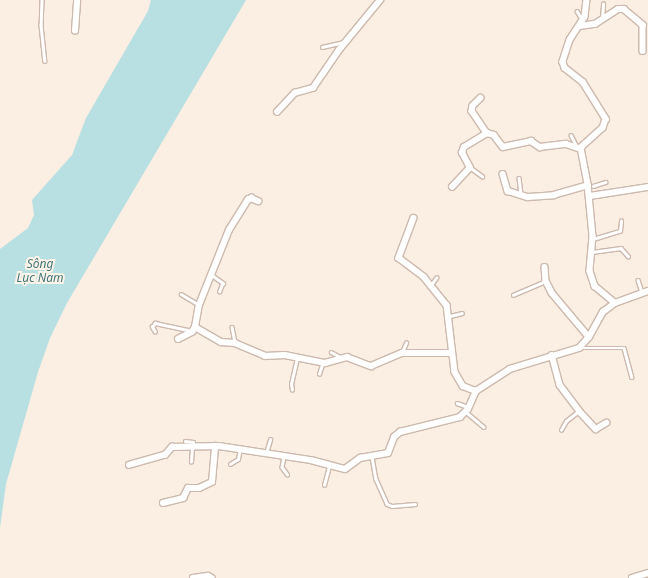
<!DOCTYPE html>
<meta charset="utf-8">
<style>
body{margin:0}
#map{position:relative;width:648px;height:578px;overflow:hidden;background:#faefe2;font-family:"Noto Sans",sans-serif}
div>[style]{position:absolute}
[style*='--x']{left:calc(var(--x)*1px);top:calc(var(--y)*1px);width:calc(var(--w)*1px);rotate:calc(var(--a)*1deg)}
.water>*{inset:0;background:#b8dfe2}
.roads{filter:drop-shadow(1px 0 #cdb9ad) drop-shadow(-1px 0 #cdb9ad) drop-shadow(0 1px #cdb9ad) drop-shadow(0 -1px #cdb9ad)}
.lane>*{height:2.5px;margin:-1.25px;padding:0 1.25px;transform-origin:1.25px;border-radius:1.25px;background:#fff}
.street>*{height:5.5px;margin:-2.75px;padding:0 2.75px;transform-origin:2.75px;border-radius:2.75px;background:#fff}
span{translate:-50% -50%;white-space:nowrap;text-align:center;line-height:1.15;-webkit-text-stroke:4px #fef4e8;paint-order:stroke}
.water-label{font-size:12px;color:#43777c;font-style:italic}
</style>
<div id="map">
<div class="water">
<i style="clip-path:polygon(151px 0,246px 0,67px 303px,50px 338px,38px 372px,6px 484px,0 528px,0 249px,28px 228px,34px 215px,32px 200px,72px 155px,86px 118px,148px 11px)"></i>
</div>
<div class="roads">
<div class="lane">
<i style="--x:42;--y:0;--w:25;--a:92"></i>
<i style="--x:41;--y:25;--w:36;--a:84"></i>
<i style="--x:577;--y:11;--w:9;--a:58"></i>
<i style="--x:602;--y:19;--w:15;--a:-86"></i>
<i style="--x:322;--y:47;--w:23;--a:-13"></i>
<i style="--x:571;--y:135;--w:13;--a:63"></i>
<i style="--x:471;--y:168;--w:14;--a:36"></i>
<i style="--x:519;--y:178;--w:16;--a:83"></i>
<i style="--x:593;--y:186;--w:13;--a:-18"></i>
<i style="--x:593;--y:239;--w:28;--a:-17"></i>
<i style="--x:620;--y:231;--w:10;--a:-84"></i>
<i style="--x:592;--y:252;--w:29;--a:-8"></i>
<i style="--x:621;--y:248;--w:11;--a:49"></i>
<i style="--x:212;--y:275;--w:14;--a:36"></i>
<i style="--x:223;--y:283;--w:9;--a:111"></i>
<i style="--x:638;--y:280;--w:13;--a:72"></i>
<i style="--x:431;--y:285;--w:9;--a:-54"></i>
<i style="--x:181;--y:294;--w:21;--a:31"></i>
<i style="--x:513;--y:295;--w:36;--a:-23"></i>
<i style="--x:450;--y:316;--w:12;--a:-14"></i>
<i style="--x:232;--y:327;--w:16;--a:79"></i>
<i style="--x:155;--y:332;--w:6;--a:-121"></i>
<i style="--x:152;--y:327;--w:5;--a:-53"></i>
<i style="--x:155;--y:323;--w:38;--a:12"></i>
<i style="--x:579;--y:348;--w:45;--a:0"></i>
<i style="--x:624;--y:348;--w:30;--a:75"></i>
<i style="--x:331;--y:352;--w:10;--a:29"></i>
<i style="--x:402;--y:352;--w:10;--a:-66"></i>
<i style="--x:319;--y:374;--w:13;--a:-72"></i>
<i style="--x:292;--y:390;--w:6;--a:-99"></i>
<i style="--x:291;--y:384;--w:27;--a:-77"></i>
<i style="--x:457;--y:403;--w:12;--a:20"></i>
<i style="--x:466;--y:412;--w:23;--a:40"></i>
<i style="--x:561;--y:430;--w:10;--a:-61"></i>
<i style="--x:566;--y:421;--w:16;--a:-38"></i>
<i style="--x:185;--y:441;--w:8;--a:7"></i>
<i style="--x:193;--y:442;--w:4;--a:63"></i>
<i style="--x:266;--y:453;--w:14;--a:-73"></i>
<i style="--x:284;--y:457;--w:10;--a:101"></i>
<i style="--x:282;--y:467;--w:9;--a:54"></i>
<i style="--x:372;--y:457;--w:22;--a:80"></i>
<i style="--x:376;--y:479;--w:27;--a:66"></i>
<i style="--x:387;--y:504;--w:5;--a:22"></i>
<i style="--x:392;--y:506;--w:23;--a:-5"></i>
<i style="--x:191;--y:462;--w:16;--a:-86"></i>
<i style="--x:230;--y:464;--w:9;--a:-32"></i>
<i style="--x:238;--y:459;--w:10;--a:-79"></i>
<i style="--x:324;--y:485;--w:20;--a:-75"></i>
</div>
<div class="street">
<i style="--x:587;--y:0;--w:17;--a:97"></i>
<i style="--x:585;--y:17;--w:27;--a:123"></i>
<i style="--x:570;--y:40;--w:23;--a:108"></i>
<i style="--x:563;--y:62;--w:6;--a:72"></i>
<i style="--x:565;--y:68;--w:23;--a:38"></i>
<i style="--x:583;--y:82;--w:44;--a:58.1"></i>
<i style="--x:606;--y:119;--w:9;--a:108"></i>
<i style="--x:603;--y:128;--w:30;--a:138"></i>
<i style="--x:581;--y:148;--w:38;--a:79"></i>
<i style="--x:588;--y:185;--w:51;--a:84.4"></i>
<i style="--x:593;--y:236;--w:35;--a:95"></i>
<i style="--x:590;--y:271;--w:16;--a:72"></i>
<i style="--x:595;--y:286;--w:26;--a:40"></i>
<i style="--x:615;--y:303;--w:35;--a:-20"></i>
<i style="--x:580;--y:26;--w:15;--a:-8"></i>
<i style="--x:595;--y:24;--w:27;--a:-33"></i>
<i style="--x:618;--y:9;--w:6;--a:0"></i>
<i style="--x:624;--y:9;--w:25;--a:40"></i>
<i style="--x:643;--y:25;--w:26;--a:90"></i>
<i style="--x:75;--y:31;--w:31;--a:-86"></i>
<i style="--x:481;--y:98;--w:11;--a:135"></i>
<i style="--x:473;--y:106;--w:5;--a:101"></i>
<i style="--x:472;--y:111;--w:27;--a:56"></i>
<i style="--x:277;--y:112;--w:26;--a:-47"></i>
<i style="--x:295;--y:93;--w:19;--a:-16"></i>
<i style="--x:313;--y:88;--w:46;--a:-55.6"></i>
<i style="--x:339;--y:50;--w:65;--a:-50.6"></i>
<i style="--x:503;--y:174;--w:18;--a:74"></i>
<i style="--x:508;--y:191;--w:21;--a:17"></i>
<i style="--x:528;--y:197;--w:26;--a:-4"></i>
<i style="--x:554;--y:195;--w:35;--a:-16"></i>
<i style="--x:452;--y:187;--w:26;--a:-47"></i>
<i style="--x:470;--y:168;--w:17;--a:-118"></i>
<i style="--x:462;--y:153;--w:6;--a:-72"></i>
<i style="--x:464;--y:147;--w:27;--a:-31"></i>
<i style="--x:487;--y:133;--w:7;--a:16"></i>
<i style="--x:494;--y:135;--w:15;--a:53"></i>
<i style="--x:503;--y:147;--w:29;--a:-12"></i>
<i style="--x:531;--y:141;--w:11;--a:34"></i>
<i style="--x:540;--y:147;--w:26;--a:-7"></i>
<i style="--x:566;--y:144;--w:16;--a:18"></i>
<i style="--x:590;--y:196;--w:59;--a:-8.8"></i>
<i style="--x:414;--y:218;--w:43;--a:110.6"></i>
<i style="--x:399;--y:258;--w:31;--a:37"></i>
<i style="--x:424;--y:277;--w:36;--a:51"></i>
<i style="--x:447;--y:305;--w:67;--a:83.2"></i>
<i style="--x:455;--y:372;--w:16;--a:60"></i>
<i style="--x:463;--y:386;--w:14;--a:21"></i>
<i style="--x:545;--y:267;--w:14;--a:86"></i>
<i style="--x:546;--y:281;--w:13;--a:63"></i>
<i style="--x:552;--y:293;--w:57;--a:49.9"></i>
<i style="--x:195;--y:327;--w:30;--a:30"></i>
<i style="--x:221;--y:342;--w:14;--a:4"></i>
<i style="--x:235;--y:343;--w:33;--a:23"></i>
<i style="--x:265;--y:356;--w:20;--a:-3"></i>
<i style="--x:285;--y:355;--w:41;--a:11.3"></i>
<i style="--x:325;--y:363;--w:23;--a:-15"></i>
<i style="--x:347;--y:357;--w:26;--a:21"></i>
<i style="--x:371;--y:366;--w:34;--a:-23"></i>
<i style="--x:402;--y:353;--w:50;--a:0"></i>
<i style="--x:178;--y:339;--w:16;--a:-27"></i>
<i style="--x:192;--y:332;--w:6;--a:-59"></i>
<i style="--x:195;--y:327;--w:22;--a:-80"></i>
<i style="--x:199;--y:305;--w:81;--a:-68.2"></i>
<i style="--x:229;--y:230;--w:36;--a:-58"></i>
<i style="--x:248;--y:200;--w:4;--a:-34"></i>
<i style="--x:251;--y:198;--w:8;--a:23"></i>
<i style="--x:552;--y:355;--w:31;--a:75"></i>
<i style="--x:560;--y:385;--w:35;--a:53"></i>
<i style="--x:581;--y:413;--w:22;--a:47"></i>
<i style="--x:596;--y:429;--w:12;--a:-31"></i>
<i style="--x:129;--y:465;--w:37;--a:-16"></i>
<i style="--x:165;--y:455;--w:11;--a:-49"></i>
<i style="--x:172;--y:447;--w:47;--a:-1.2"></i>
<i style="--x:219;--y:446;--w:93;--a:8.7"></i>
<i style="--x:311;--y:460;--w:35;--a:15"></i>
<i style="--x:345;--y:469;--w:19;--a:-36"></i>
<i style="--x:360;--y:458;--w:28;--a:-10"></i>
<i style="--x:388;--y:453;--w:17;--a:-69"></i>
<i style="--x:394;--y:437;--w:8;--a:-40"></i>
<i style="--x:400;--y:432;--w:62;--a:-14"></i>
<i style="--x:460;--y:417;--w:11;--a:-45"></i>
<i style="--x:468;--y:409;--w:20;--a:-66"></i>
<i style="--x:476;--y:391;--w:40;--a:-32.9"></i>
<i style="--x:510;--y:369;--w:72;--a:-16.9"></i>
<i style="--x:579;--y:348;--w:15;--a:-48"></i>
<i style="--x:589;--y:337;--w:29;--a:-61"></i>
<i style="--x:603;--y:312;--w:15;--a:-37"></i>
<i style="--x:163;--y:503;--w:21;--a:-14"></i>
<i style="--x:183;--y:498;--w:11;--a:-63"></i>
<i style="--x:188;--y:488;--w:11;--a:0"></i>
<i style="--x:199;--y:488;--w:14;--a:-25"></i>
<i style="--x:212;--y:482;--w:36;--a:-85"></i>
<i style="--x:193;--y:578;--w:15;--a:-8"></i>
<i style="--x:208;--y:576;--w:4;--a:27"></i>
<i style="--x:632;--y:578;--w:17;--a:-17"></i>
</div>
</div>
<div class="water-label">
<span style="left:40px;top:271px">Sông<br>Lục Nam</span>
</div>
</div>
